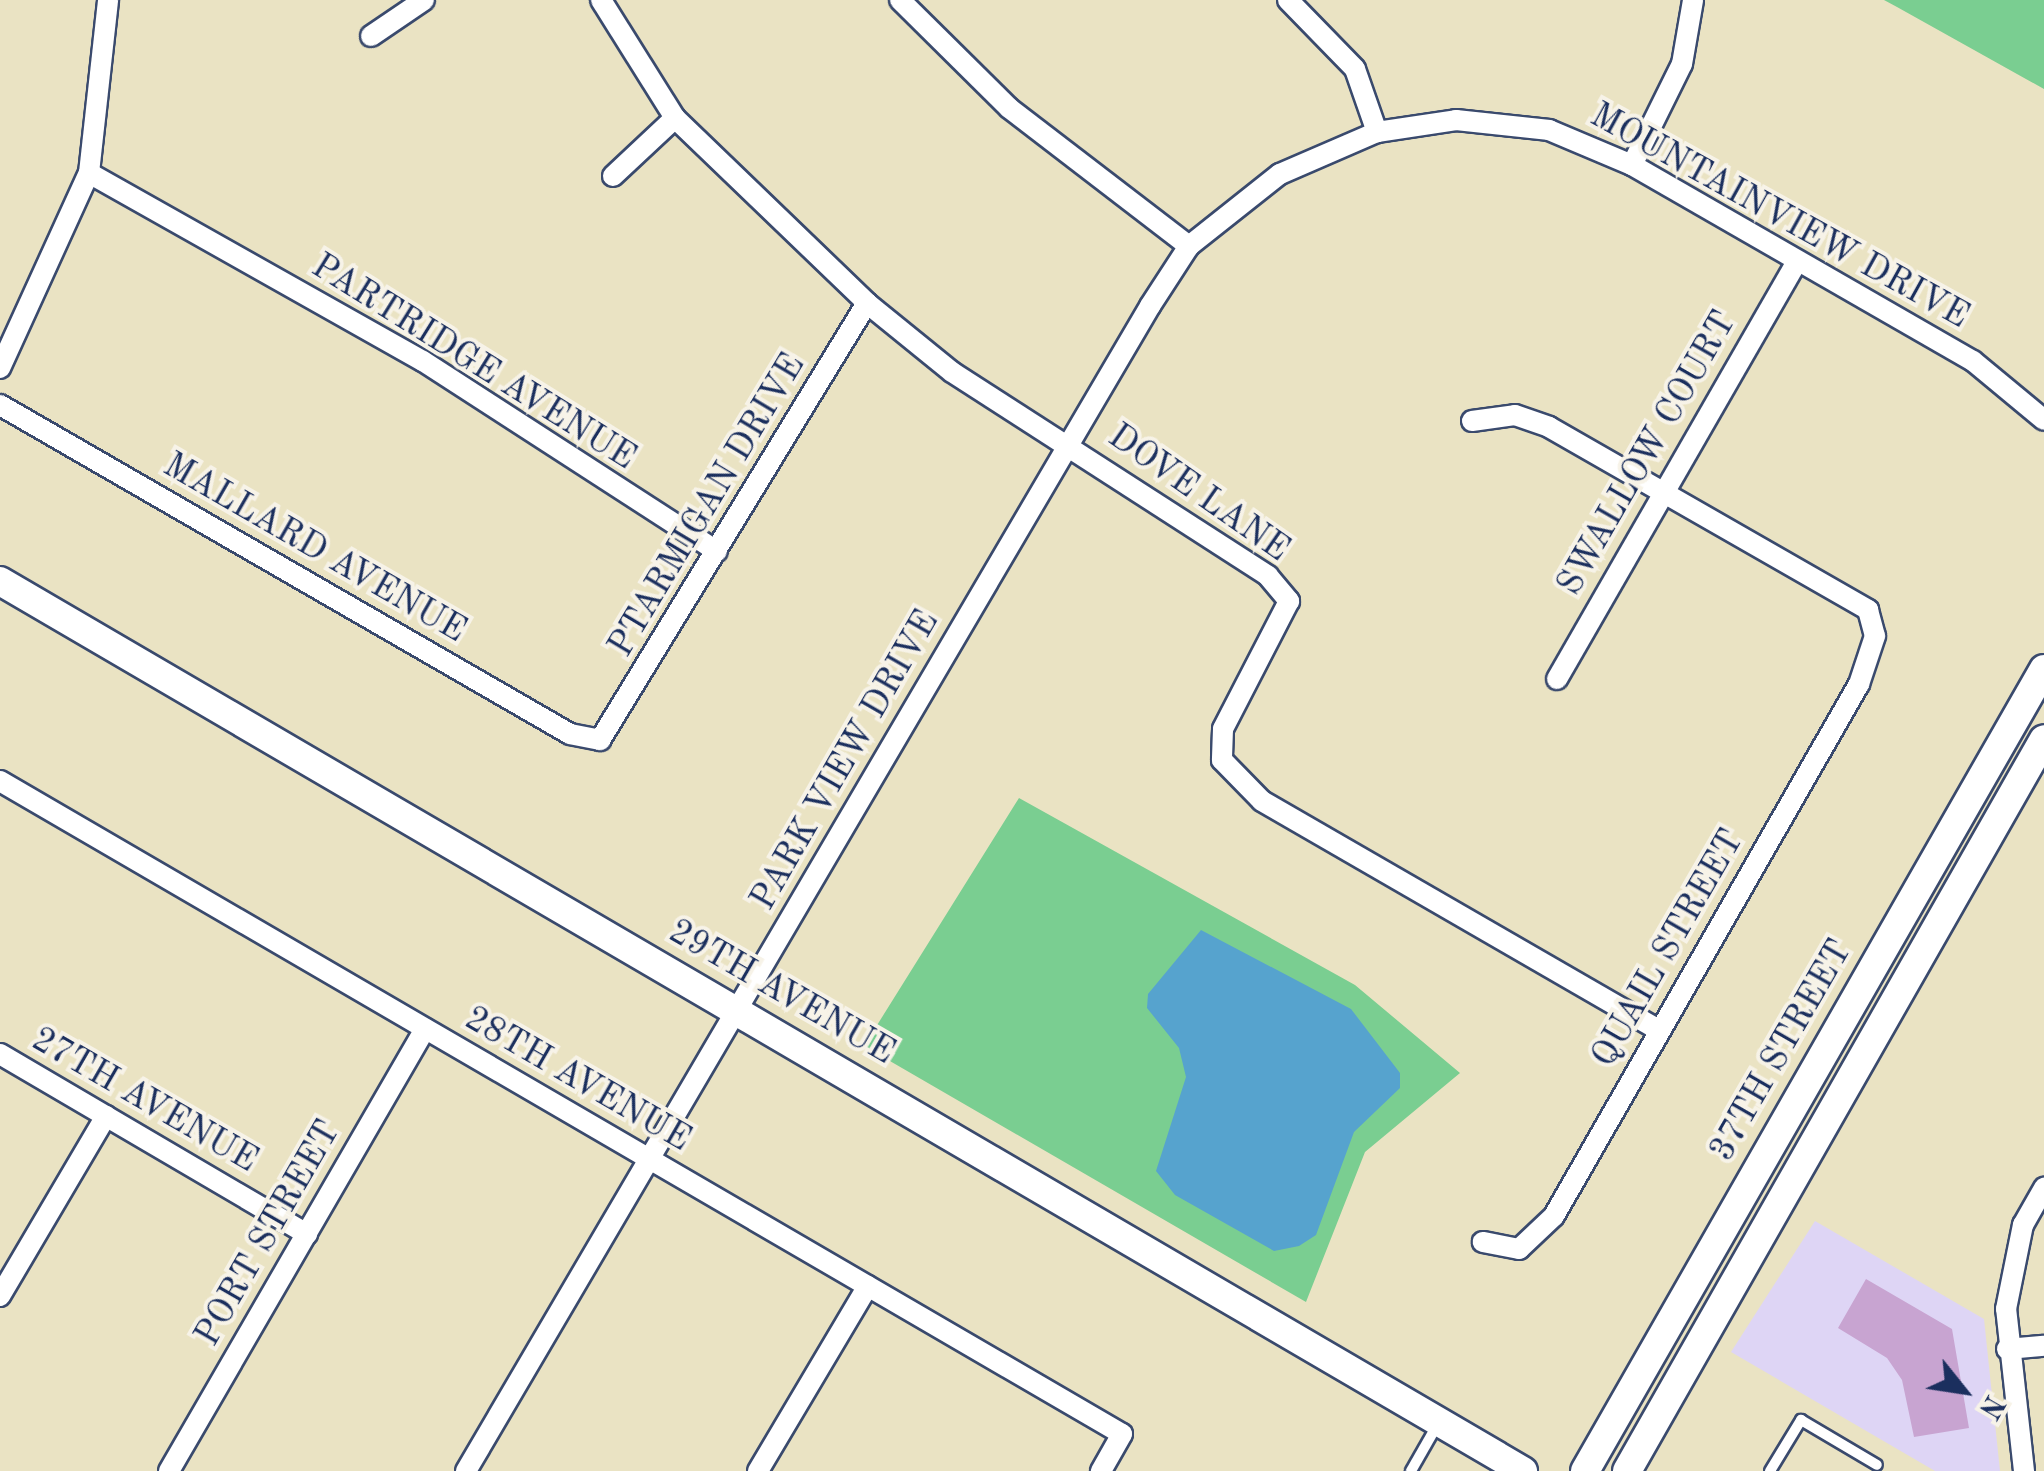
<!DOCTYPE html>
<style>
body{margin:0}
#map{position:relative;width:2044px;height:1471px;overflow:hidden;background:#eae3c3;font-family:"Old Standard TT",serif}
div>[style]{position:absolute}
[style*='--x']{left:calc(var(--x)*1px);top:calc(var(--y)*1px);width:calc(var(--w)*1px);rotate:calc(var(--a)*1deg)}
.built>*{inset:0;background:#ded5f5}
.green>*{inset:0;background:#7ace91}
.water>*{inset:0;background:#56a3ce}
.building>*{inset:0;background:#c8a4d1}
.roads{filter:drop-shadow(2px 0 #3a4a6d) drop-shadow(-2px 0 #3a4a6d) drop-shadow(0 2px #3a4a6d) drop-shadow(0 -2px #3a4a6d)}
.lane>*{height:10px;margin:-5px;padding:0 5px;transform-origin:5px;border-radius:5px;background:#fff}
.street>*{height:20px;margin:-10px;padding:0 10px;transform-origin:10px;border-radius:10px;background:#fff}
.secondary>*{height:28px;margin:-14px;padding:0 14px;transform-origin:14px;border-radius:14px;background:#fff}
span{translate:-50% -50%;white-space:nowrap;text-align:center;line-height:1.15;-webkit-text-stroke:8px #f7f3e8;paint-order:stroke}
.street-label{font-size:35px;color:#1b2f5e}
.north{position:absolute;left:1914px;top:1341px;width:100px;height:100px;-webkit-text-stroke:8px #f7f3e8;paint-order:stroke;rotate:120deg;font-size:28px;font-weight:700;line-height:40px;text-align:center;color:#1b2f5e}
.north::after{content:'';display:block;margin:auto;width:35px;height:45px;background:#1b2f5e;clip-path:polygon(50% 0,100% 100%,50% 72%,0 100%)}
</style>
<div id="map">
<div class="built">
<i style="clip-path:polygon(1815px 1221px,1984px 1319px,2000px 1471px,1935px 1471px,1731px 1352px)"></i>
</div>
<div class="green">
<i style="clip-path:polygon(1884px 0,2044px 0,2044px 89px,1897px 7px)"></i>
<i style="clip-path:polygon(1019px 798px,1355px 985px,1460px 1073px,1365px 1152px,1306px 1302px,864px 1046px)"></i>
</div>
<div class="water">
<i style="clip-path:polygon(1201px 930px,1351px 1009px,1400px 1073px,1400px 1088px,1354px 1132px,1316px 1235px,1299px 1246px,1274px 1251px,1175px 1195px,1156px 1171px,1186px 1077px,1179px 1048px,1147px 1008px,1148px 994px)"></i>
</div>
<div class="building">
<i style="clip-path:polygon(1866px 1279px,1952px 1329px,1969px 1428px,1914px 1437px,1902px 1380px,1887px 1358px,1838px 1328px)"></i>
</div>
<div class="roads">
<div class="lane">
<i style="--x:1411;--y:1471;--w:56;--a:-60.3"></i>
<i style="--x:1770;--y:1471;--w:60;--a:-58.7"></i>
<i style="--x:1801;--y:1420;--w:88;--a:30.6"></i>
</div>
<div class="street">
<i style="--x:601;--y:0;--w:139;--a:57.9"></i>
<i style="--x:675;--y:118;--w:267;--a:43.9"></i>
<i style="--x:867;--y:303;--w:109;--a:39.1"></i>
<i style="--x:952;--y:372;--w:376;--a:32.8"></i>
<i style="--x:1268;--y:576;--w:33;--a:50"></i>
<i style="--x:1289;--y:601;--w:144;--a:117.3"></i>
<i style="--x:1223;--y:729;--w:31;--a:92"></i>
<i style="--x:1222;--y:760;--w:57;--a:45.7"></i>
<i style="--x:1262;--y:801;--w:458;--a:30"></i>
<i style="--x:900;--y:0;--w:153;--a:44.7"></i>
<i style="--x:1009;--y:108;--w:227;--a:37.5"></i>
<i style="--x:1288;--y:0;--w:96;--a:45.8"></i>
<i style="--x:1355;--y:69;--w:67;--a:70.8"></i>
<i style="--x:371;--y:36;--w:64;--a:-34.2"></i>
<i style="--x:1632;--y:165;--w:113;--a:-63.7"></i>
<i style="--x:1682;--y:64;--w:65;--a:-80.2"></i>
<i style="--x:89;--y:173;--w:383;--a:29.4"></i>
<i style="--x:423;--y:361;--w:350;--a:32.9"></i>
<i style="--x:613;--y:176;--w:85;--a:-43.1"></i>
<i style="--x:0;--y:368;--w:214;--a:-65.5"></i>
<i style="--x:89;--y:173;--w:174;--a:-83.7"></i>
<i style="--x:0;--y:405;--w:658;--a:29.99"></i>
<i style="--x:570;--y:734;--w:31;--a:11"></i>
<i style="--x:600;--y:740;--w:512;--a:-58.58"></i>
<i style="--x:1472;--y:421;--w:43;--a:-7.9"></i>
<i style="--x:1515;--y:415;--w:36;--a:19"></i>
<i style="--x:1549;--y:427;--w:368;--a:29.8"></i>
<i style="--x:1868;--y:610;--w:27;--a:75"></i>
<i style="--x:1875;--y:636;--w:51;--a:108.4"></i>
<i style="--x:1859;--y:684;--w:613;--a:119.83"></i>
<i style="--x:1554;--y:1216;--w:48;--a:136.7"></i>
<i style="--x:1519;--y:1249;--w:37;--a:-169"></i>
<i style="--x:1557;--y:679;--w:481;--a:-60.1"></i>
<i style="--x:0;--y:781;--w:1298;--a:30.2"></i>
<i style="--x:1122;--y:1434;--w:43;--a:119.6"></i>
<i style="--x:0;--y:1054;--w:356;--a:30.4"></i>
<i style="--x:0;--y:1296;--w:209;--a:-59.5"></i>
<i style="--x:2007;--y:1349;--w:37;--a:-5"></i>
<i style="--x:169;--y:1471;--w:511;--a:-59.92"></i>
<i style="--x:466;--y:1471;--w:1351;--a:-59.58"></i>
<i style="--x:1150;--y:306;--w:72;--a:-57"></i>
<i style="--x:1189;--y:246;--w:116;--a:-38.4"></i>
<i style="--x:1280;--y:174;--w:106;--a:-23.4"></i>
<i style="--x:1377;--y:132;--w:80;--a:-8.6"></i>
<i style="--x:1456;--y:120;--w:94;--a:6.1"></i>
<i style="--x:1549;--y:130;--w:90;--a:22.9"></i>
<i style="--x:1632;--y:165;--w:393;--a:29.9"></i>
<i style="--x:1973;--y:361;--w:92;--a:39.7"></i>
<i style="--x:758;--y:1471;--w:215;--a:-59.3"></i>
<i style="--x:2024;--y:1471;--w:163;--a:-96.3"></i>
<i style="--x:2006;--y:1309;--w:86;--a:-78.6"></i>
<i style="--x:2023;--y:1225;--w:43;--a:-60.4"></i>
</div>
<div class="secondary">
<i style="--x:0;--y:581;--w:1764;--a:30.3"></i>
<i style="--x:1585;--y:1471;--w:924;--a:-60.22"></i>
<i style="--x:1627;--y:1471;--w:842;--a:-60.33"></i>
</div>
</div>
<div class="street-label">
<span style="left:1779px;top:217px;rotate:29deg">MOUNTAINVIEW DRIVE</span>
<span style="left:473px;top:363px;rotate:32deg">PARTRIDGE AVENUE</span>
<span style="left:1648px;top:454px;rotate:-60deg">SWALLOW COURT</span>
<span style="left:1198px;top:494px;rotate:35deg">DOVE LANE</span>
<span style="left:708px;top:506px;rotate:-59deg">PTARMIGAN DRIVE</span>
<span style="left:314px;top:549px;rotate:30deg">MALLARD AVENUE</span>
<span style="left:846px;top:761px;rotate:-60deg">PARK VIEW DRIVE</span>
<span style="left:1669px;top:949px;rotate:-60deg">QUAIL STREET</span>
<span style="left:781px;top:993px;rotate:30deg">29TH AVENUE</span>
<span style="left:1782px;top:1051px;rotate:-60deg">37TH STREET</span>
<span style="left:577px;top:1080px;rotate:30deg">28TH AVENUE</span>
<span style="left:144px;top:1101px;rotate:30deg">27TH AVENUE</span>
<span style="left:269px;top:1234px;rotate:-60deg">PORT STREET</span>
</div>
<div class="north">N</div>
</div>
